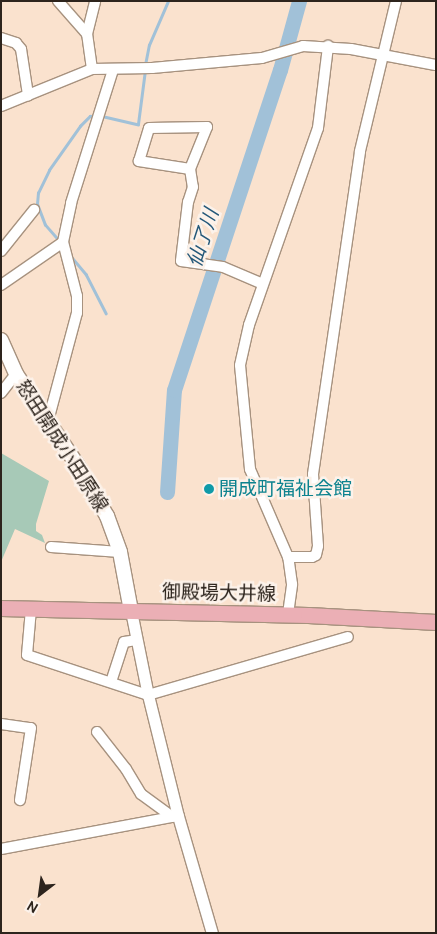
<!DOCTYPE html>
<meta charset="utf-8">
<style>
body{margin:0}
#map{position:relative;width:437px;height:934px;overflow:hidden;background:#fae2ce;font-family:Cabin,"Noto Sans JP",sans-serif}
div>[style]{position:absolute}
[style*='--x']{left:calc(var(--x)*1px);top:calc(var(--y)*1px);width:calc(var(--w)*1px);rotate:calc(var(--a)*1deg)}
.green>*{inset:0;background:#a7c9b7}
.stream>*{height:2.5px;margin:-1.25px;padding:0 1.25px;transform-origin:1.25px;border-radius:1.25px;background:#a1c1d8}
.river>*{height:15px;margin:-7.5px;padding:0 7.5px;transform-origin:7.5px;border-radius:7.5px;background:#a1c1d8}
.roads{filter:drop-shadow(1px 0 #a7927f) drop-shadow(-1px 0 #a7927f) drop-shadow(0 1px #a7927f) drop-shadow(0 -1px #a7927f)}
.minor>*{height:10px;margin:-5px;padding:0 5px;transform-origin:5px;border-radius:5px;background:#fff}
.tertiary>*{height:11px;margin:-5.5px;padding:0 5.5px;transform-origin:5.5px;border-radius:5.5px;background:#fff}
.secondary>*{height:14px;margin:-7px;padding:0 7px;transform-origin:7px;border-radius:7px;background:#fff}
.primary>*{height:15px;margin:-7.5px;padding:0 7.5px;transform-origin:7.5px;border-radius:7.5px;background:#ebafb5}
.dots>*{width:14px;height:14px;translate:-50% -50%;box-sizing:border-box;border:2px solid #fcf2ea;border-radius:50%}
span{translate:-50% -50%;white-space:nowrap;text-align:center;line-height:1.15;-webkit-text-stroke:5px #fcf2ea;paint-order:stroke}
.street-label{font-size:19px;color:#2d241d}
.culture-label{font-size:19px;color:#0d838f}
.left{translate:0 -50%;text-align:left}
.water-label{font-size:20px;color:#245879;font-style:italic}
.frame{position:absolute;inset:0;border:2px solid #2d241d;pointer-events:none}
.north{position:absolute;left:15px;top:869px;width:50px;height:50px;-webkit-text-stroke:4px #fcf2ea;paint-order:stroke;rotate:210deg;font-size:14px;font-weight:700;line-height:20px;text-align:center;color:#2d241d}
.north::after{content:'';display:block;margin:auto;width:18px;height:22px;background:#2d241d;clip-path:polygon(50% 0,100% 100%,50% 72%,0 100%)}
</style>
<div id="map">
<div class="green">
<i style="clip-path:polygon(1px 453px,49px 481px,36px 524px,36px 531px,42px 535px,45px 543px,15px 529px,1px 562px)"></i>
</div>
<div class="stream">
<i style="--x:145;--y:65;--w:20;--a:-79"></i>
<i style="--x:149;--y:45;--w:48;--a:-66.6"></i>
<i style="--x:102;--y:116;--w:37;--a:13"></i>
<i style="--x:138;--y:124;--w:54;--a:-82.6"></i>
<i style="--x:59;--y:241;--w:21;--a:-131"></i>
<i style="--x:45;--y:225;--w:22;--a:-111"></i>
<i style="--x:37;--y:204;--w:11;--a:-85"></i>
<i style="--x:38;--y:193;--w:25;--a:-64"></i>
<i style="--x:49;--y:170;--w:54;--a:-54.8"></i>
<i style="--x:80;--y:126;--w:14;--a:-45"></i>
<i style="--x:90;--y:116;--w:6;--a:0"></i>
<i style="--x:70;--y:255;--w:25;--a:50"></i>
<i style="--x:86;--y:274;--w:44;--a:62.9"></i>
</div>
<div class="river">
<i style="--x:167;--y:492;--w:102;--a:-86.1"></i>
<i style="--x:174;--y:390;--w:337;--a:-71.7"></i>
<i style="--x:280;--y:70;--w:72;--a:-74.6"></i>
</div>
<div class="roads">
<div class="minor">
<i style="--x:58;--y:1;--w:44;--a:48.7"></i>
<i style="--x:1;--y:38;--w:16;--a:18"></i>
<i style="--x:16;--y:43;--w:8;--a:50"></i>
<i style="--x:21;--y:49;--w:47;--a:81.3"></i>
<i style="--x:92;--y:69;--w:35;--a:-98"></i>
<i style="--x:87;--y:34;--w:34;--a:-76"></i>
<i style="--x:1;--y:106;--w:98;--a:-22.1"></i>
<i style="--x:92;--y:69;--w:60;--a:-1"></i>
<i style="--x:152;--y:68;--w:110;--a:-5.2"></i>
<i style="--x:262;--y:58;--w:43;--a:-16.3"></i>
<i style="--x:303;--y:46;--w:48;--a:3.6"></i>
<i style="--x:351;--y:49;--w:86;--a:10.7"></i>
<i style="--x:190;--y:169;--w:52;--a:-171.1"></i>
<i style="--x:139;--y:161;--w:34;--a:-73"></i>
<i style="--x:149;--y:128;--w:58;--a:-1"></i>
<i style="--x:207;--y:127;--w:45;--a:112"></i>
<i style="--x:190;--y:169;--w:18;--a:81"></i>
<i style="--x:193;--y:187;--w:16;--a:108"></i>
<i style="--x:188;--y:202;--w:59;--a:96.8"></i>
<i style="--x:181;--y:261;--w:42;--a:8.1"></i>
<i style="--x:223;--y:267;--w:43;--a:23"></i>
<i style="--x:1;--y:251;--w:53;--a:-51.2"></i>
<i style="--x:1;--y:285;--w:75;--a:-34.7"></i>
<i style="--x:63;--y:242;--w:40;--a:-78"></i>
<i style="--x:71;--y:203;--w:139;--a:-72.5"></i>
<i style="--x:1;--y:393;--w:24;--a:-52"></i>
<i style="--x:48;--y:421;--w:112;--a:-75"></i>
<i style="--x:77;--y:313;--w:17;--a:-90"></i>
<i style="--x:77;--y:296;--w:56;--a:-104.5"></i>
<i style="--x:51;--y:547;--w:69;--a:4.1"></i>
<i style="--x:288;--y:557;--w:24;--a:0"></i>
<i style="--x:312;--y:557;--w:4;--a:-27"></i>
<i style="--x:316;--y:555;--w:9;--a:-77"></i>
<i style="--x:318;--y:546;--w:72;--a:-94"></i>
<i style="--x:313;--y:474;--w:326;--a:-81.7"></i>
<i style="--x:360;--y:151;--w:154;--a:-76.5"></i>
<i style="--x:31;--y:609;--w:46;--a:95"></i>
<i style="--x:27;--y:655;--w:127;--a:18.3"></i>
<i style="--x:148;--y:695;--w:208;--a:-16.2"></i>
<i style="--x:288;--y:614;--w:30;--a:-82"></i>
<i style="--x:292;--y:584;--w:27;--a:-98"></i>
<i style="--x:288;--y:557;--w:96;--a:-113.4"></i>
<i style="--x:250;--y:469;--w:104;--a:-95.5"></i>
<i style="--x:240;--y:365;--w:41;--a:-77.3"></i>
<i style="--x:249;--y:325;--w:209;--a:-70.7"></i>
<i style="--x:318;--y:128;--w:83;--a:-83"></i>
<i style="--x:111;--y:682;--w:42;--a:-72"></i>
<i style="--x:124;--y:642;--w:12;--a:-9"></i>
<i style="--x:1;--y:724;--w:30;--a:8"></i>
<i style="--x:31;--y:728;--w:73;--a:98.7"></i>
<i style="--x:97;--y:732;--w:47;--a:51.9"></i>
<i style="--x:126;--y:769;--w:29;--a:59"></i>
<i style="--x:141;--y:794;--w:39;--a:36"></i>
<i style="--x:1;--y:849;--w:180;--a:-10.6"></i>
</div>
<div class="tertiary">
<i style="--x:131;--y:611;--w:86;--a:78.6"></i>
<i style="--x:148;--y:695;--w:125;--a:76.1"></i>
<i style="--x:178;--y:816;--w:122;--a:73.8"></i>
</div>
<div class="secondary">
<i style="--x:1;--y:340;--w:37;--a:66"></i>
<i style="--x:16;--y:374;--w:111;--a:56"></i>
<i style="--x:78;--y:466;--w:58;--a:59.9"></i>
<i style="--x:107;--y:516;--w:38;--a:70"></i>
<i style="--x:120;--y:552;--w:60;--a:79.4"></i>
</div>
<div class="primary">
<i style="--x:1;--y:608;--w:307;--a:1.3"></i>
<i style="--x:308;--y:615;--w:128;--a:3.1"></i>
</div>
</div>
<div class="dots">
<i style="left:209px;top:489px;background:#0f9aa8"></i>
</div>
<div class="street-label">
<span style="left:62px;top:446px;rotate:57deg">怒田開成小田原線</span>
<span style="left:219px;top:593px;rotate:1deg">御殿場大井線</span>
</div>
<div class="culture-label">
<span class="left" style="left:219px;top:489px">開成町福祉会館</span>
</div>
<div class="water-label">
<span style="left:203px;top:238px;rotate:-72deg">仙了川</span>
</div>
<div class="frame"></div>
<div class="north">N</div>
</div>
